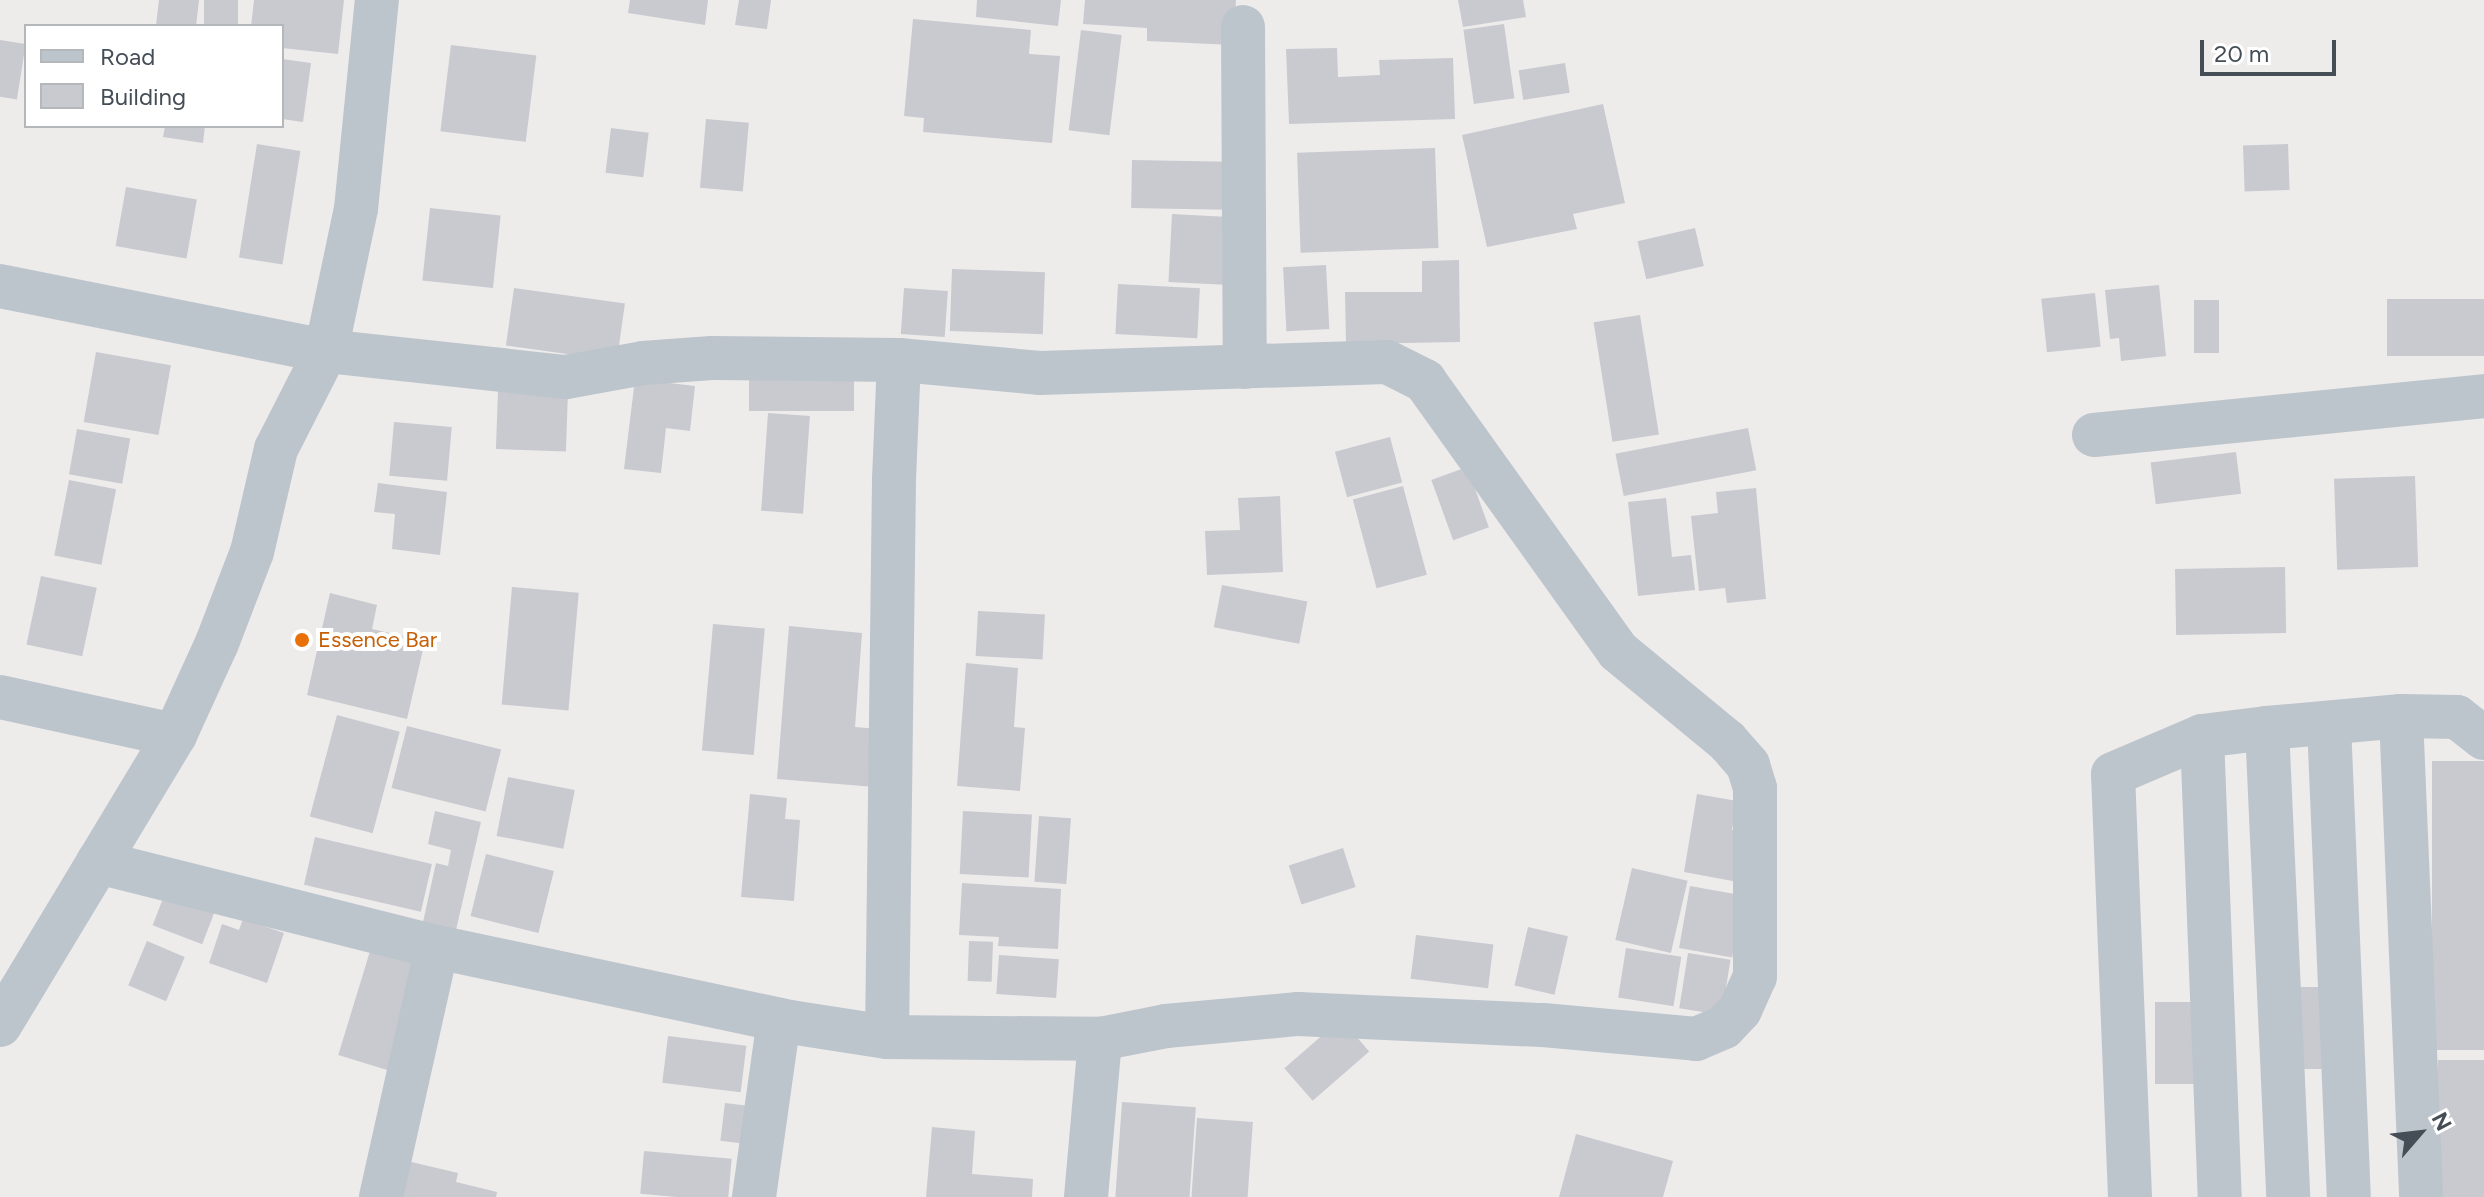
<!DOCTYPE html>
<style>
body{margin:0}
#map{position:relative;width:2484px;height:1197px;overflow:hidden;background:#eeebeb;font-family:Figtree,sans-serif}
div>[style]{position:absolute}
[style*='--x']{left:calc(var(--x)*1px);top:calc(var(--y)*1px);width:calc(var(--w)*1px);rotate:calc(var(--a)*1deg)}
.building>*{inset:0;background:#c8cad0;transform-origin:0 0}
.minor>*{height:44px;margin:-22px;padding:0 22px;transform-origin:22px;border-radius:22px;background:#bdc5cc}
.dots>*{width:22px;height:22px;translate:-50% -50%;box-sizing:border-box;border:4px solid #fff;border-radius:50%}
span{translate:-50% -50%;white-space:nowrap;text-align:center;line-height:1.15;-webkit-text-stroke:8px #fff;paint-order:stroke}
.food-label{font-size:22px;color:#c56008}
.left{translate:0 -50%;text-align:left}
.legend{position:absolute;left:24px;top:24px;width:260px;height:104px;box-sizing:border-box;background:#fff;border:2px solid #b5b8bb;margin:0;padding:10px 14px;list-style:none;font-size:24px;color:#454e56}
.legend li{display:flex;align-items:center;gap:16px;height:40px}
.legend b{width:40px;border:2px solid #b5b8bb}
.north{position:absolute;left:2380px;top:1093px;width:80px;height:80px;-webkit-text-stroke:6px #fff;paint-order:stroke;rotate:62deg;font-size:22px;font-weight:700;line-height:32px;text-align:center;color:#454e56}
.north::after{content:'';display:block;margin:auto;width:28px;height:36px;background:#454e56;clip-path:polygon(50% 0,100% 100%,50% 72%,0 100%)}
.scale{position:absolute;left:2200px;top:40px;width:136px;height:36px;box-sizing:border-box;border:4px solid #454e56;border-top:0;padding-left:10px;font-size:24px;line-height:28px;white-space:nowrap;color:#454e56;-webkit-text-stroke:6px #fff;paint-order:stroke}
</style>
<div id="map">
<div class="building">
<i style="clip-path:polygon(159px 0,199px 0,196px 26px,156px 25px)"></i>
<i style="left:204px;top:0;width:34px;height:26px"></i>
<i style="clip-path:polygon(254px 0,344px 0,338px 54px,282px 48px,282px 26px,251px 26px)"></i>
<i style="clip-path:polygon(630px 0,708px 0,705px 25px,628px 13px)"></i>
<i style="clip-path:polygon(739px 0,771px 0,767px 29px,735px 25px)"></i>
<i style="clip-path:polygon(977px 0,1061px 0,1058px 26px,976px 17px)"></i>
<i style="clip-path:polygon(1085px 0,1236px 0,1233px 45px,1147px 41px,1147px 28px,1083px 24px)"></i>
<i style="clip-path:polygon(1458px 0,1523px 0,1526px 17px,1463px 27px)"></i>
<i style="clip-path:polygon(913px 19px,1031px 30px,1029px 54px,1060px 56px,1052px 143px,923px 132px,924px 118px,904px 116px)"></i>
<i style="left:1504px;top:24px;width:75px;height:41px;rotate:82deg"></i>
<i style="left:1081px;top:30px;width:41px;height:101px;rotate:7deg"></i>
<i style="left:0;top:40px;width:26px;height:56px;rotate:9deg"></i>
<i style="left:451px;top:45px;width:86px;height:87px;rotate:7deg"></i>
<i style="clip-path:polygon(1337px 48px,1338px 77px,1380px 75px,1379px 60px,1453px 58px,1455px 119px,1289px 124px,1286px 49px)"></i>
<i style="clip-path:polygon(282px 59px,311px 63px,303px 122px,282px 119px)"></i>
<i style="left:1565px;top:63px;width:30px;height:47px;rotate:81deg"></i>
<i style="clip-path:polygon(1603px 104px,1625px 203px,1573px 214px,1577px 229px,1487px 247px,1462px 135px)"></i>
<i style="left:706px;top:119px;width:43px;height:69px;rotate:5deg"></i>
<i style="clip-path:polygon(165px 126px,205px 126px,203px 143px,163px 137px)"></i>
<i style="left:611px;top:128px;width:38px;height:45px;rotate:7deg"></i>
<i style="left:257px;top:144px;width:44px;height:115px;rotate:9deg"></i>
<i style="left:2288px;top:144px;width:46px;height:45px;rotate:88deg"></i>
<i style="left:1435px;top:148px;width:100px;height:138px;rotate:88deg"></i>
<i style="left:1132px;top:160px;width:109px;height:48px;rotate:1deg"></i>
<i style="left:126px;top:187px;width:72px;height:60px;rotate:10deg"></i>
<i style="left:430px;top:208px;width:71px;height:73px;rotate:6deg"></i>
<i style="left:1172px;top:214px;width:66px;height:68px;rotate:3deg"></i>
<i style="left:1695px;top:228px;width:39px;height:59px;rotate:77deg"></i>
<i style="clip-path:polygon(1459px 260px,1460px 342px,1346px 344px,1345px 292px,1422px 292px,1422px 261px)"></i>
<i style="left:1326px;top:265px;width:64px;height:43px;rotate:87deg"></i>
<i style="left:952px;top:269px;width:93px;height:62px;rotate:2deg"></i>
<i style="left:1118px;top:284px;width:82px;height:50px;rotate:3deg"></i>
<i style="clip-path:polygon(2159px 285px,2166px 356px,2121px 361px,2119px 338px,2110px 339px,2105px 290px)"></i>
<i style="left:514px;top:288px;width:112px;height:58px;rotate:8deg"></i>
<i style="left:904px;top:288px;width:44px;height:46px;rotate:4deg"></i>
<i style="left:2095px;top:293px;width:54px;height:54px;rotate:84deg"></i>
<i style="left:2484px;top:299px;width:57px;height:97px;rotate:90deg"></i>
<i style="left:2194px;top:300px;width:25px;height:53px"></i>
<i style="left:1640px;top:315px;width:121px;height:47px;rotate:81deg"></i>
<i style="left:96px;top:352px;width:76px;height:71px;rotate:10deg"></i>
<i style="left:749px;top:373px;width:105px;height:38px"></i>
<i style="clip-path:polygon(635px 379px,695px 386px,690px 431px,666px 428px,661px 473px,624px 469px)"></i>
<i style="left:498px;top:390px;width:70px;height:59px;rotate:2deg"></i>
<i style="left:768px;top:413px;width:42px;height:98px;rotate:4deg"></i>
<i style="left:394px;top:422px;width:58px;height:54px;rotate:5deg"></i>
<i style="left:1748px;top:428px;width:43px;height:135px;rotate:79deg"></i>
<i style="left:77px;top:429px;width:54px;height:46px;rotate:10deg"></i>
<i style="left:1390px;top:437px;width:47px;height:57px;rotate:75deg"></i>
<i style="left:2236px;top:452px;width:42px;height:86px;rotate:83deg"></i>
<i style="left:1467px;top:467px;width:64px;height:38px;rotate:70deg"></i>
<i style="left:2415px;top:476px;width:91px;height:81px;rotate:88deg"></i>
<i style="left:69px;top:480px;width:48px;height:77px;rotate:11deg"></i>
<i style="clip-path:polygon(378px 483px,447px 492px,440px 555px,392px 549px,395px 514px,374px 512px)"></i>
<i style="left:1403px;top:486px;width:92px;height:52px;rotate:75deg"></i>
<i style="clip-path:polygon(1756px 488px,1766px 599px,1727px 603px,1725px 588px,1699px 591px,1691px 516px,1718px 513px,1716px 492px)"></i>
<i style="clip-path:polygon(1280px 496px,1283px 572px,1207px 575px,1205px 531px,1240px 530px,1238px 498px)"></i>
<i style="clip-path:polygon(1666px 498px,1672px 557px,1691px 555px,1695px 590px,1638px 596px,1628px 502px)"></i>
<i style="left:2285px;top:567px;width:66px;height:110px;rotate:89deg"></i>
<i style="left:41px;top:576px;width:57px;height:70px;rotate:12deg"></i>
<i style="left:1222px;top:585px;width:87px;height:43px;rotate:11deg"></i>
<i style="left:512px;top:587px;width:67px;height:118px;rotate:5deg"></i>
<i style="clip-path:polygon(330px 593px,377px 605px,372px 629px,425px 641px,407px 719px,307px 695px)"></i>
<i style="left:978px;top:611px;width:67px;height:45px;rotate:3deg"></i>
<i style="left:713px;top:624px;width:52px;height:127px;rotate:5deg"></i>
<i style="clip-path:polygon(789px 626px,862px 633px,855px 727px,879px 729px,875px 787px,777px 779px)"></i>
<i style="clip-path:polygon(966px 663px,1018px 668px,1014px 727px,1025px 728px,1020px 791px,957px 786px)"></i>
<i style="left:337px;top:715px;width:65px;height:105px;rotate:15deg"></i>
<i style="left:407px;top:726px;width:97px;height:64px;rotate:14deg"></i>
<i style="left:2432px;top:761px;width:52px;height:289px"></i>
<i style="left:508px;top:777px;width:68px;height:60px;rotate:11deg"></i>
<i style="clip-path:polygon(750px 794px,787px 798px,785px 819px,800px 820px,794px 901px,741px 897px)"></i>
<i style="clip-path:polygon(1697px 794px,1737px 801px,1732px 830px,1747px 833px,1738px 882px,1684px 872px)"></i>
<i style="clip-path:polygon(435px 811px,481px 822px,456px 930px,423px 922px,436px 863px,448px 866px,451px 850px,428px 844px)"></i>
<i style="left:963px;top:811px;width:69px;height:63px;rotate:3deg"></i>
<i style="left:1039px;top:816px;width:32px;height:66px;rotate:4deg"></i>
<i style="left:315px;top:837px;width:120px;height:49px;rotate:13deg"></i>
<i style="left:1343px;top:848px;width:41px;height:57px;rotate:72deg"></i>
<i style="left:486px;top:854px;width:70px;height:64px;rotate:14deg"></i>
<i style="left:1632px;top:868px;width:57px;height:74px;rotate:13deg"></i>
<i style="clip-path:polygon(962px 883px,1061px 889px,1058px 949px,998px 946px,999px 937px,959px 935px)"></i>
<i style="left:1690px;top:886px;width:54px;height:63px;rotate:10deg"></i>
<i style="left:167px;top:888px;width:53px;height:40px;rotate:21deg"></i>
<i style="clip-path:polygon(243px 919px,284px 933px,267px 983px,209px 963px,222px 924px,239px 930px)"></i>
<i style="left:1528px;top:927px;width:41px;height:60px;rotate:13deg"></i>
<i style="left:1416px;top:935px;width:78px;height:44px;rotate:7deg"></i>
<i style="left:147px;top:941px;width:41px;height:48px;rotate:23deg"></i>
<i style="left:969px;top:941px;width:24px;height:40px;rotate:2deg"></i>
<i style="left:371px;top:948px;width:52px;height:112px;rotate:17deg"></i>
<i style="left:1626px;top:948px;width:56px;height:50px;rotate:9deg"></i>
<i style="left:1688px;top:953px;width:43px;height:56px;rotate:9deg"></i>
<i style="left:999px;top:955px;width:60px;height:39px;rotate:4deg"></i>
<i style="left:2295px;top:987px;width:38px;height:82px"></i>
<i style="left:2155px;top:1002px;width:39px;height:82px"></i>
<i style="left:1341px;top:1019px;width:43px;height:75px;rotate:49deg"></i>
<i style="left:668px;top:1036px;width:79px;height:47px;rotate:7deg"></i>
<i style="left:2484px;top:1060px;width:137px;height:46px;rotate:90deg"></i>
<i style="left:1122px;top:1102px;width:74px;height:95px;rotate:4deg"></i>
<i style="left:725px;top:1103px;width:25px;height:38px;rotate:7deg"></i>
<i style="left:1197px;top:1118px;width:56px;height:79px;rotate:4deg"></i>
<i style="clip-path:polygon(932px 1127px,975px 1131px,972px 1174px,1033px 1179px,1032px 1197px,926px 1197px)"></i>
<i style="clip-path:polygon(1576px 1134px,1673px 1161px,1663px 1197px,1559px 1197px)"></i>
<i style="left:644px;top:1151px;width:88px;height:43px;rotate:5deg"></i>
<i style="clip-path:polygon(403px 1160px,458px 1173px,456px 1182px,497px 1192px,496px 1197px,395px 1197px)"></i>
</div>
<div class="minor">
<i style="--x:1243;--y:27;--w:340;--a:89.7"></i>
<i style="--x:0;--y:286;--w:332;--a:11.3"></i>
<i style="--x:326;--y:351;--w:241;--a:6.2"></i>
<i style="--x:566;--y:377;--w:78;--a:-10.3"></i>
<i style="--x:643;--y:363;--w:69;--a:-4.1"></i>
<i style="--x:712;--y:358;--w:187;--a:0.6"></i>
<i style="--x:2094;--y:435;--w:392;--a:-5.7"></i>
<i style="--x:0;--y:697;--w:179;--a:12.3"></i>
<i style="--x:2401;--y:716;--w:481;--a:87.6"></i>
<i style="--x:2329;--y:724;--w:473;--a:87.6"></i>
<i style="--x:2267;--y:728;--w:469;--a:87.4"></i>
<i style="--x:2202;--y:736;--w:461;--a:87.8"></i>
<i style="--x:98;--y:862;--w:349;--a:14.1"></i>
<i style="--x:437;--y:947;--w:361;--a:12"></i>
<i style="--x:790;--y:1022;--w:98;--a:8.8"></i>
<i style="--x:887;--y:1037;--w:213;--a:0.5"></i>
<i style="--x:1100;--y:1039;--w:67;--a:-11.1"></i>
<i style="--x:1166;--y:1026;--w:133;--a:-5.2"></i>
<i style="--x:1298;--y:1014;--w:245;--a:2.6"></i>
<i style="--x:1543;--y:1025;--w:154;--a:5.2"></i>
<i style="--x:1696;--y:1039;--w:30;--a:-23"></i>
<i style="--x:1724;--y:1027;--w:23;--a:-47"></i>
<i style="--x:1740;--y:1010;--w:36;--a:-66"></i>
<i style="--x:1755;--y:977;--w:189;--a:-90"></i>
<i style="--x:1755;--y:788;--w:24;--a:-107"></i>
<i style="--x:1748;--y:765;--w:32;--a:-131"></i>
<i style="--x:1727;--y:741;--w:141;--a:-140.5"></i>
<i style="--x:1618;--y:651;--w:332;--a:-125.6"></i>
<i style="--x:1425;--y:381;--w:42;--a:-153.4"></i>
<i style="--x:1387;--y:362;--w:347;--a:178.2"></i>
<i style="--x:1040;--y:373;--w:142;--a:-174.7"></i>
<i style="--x:899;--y:360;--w:120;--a:92.4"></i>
<i style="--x:894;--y:480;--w:557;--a:90.72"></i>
<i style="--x:0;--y:1025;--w:339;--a:-58.9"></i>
<i style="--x:175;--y:735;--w:101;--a:-65.5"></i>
<i style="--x:217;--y:643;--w:97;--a:-69"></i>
<i style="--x:252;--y:552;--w:106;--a:-76.9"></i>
<i style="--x:276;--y:449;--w:110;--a:-63"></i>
<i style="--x:326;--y:351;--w:145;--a:-78.1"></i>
<i style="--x:356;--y:209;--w:210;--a:-84.3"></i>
<i style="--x:381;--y:1197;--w:256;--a:-77.4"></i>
<i style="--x:754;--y:1197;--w:179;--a:-82"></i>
<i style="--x:1086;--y:1197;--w:159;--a:-84.9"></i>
<i style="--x:2130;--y:1197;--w:423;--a:-92.3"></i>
<i style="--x:2113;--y:774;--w:97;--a:-23.1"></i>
<i style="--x:2202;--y:736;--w:65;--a:-7"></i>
<i style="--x:2267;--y:728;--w:135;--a:-5.1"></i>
<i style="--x:2401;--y:716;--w:56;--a:1"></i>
<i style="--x:2457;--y:717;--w:34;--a:38"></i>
</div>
<div class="dots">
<i style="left:302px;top:640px;background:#e8710a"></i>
</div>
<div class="food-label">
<span class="left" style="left:318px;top:640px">Essence Bar</span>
</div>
<ul class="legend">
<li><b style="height:10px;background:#bdc5cc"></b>Road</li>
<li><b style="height:22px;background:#c8cad0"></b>Building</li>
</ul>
<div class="north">N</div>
<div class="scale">20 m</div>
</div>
